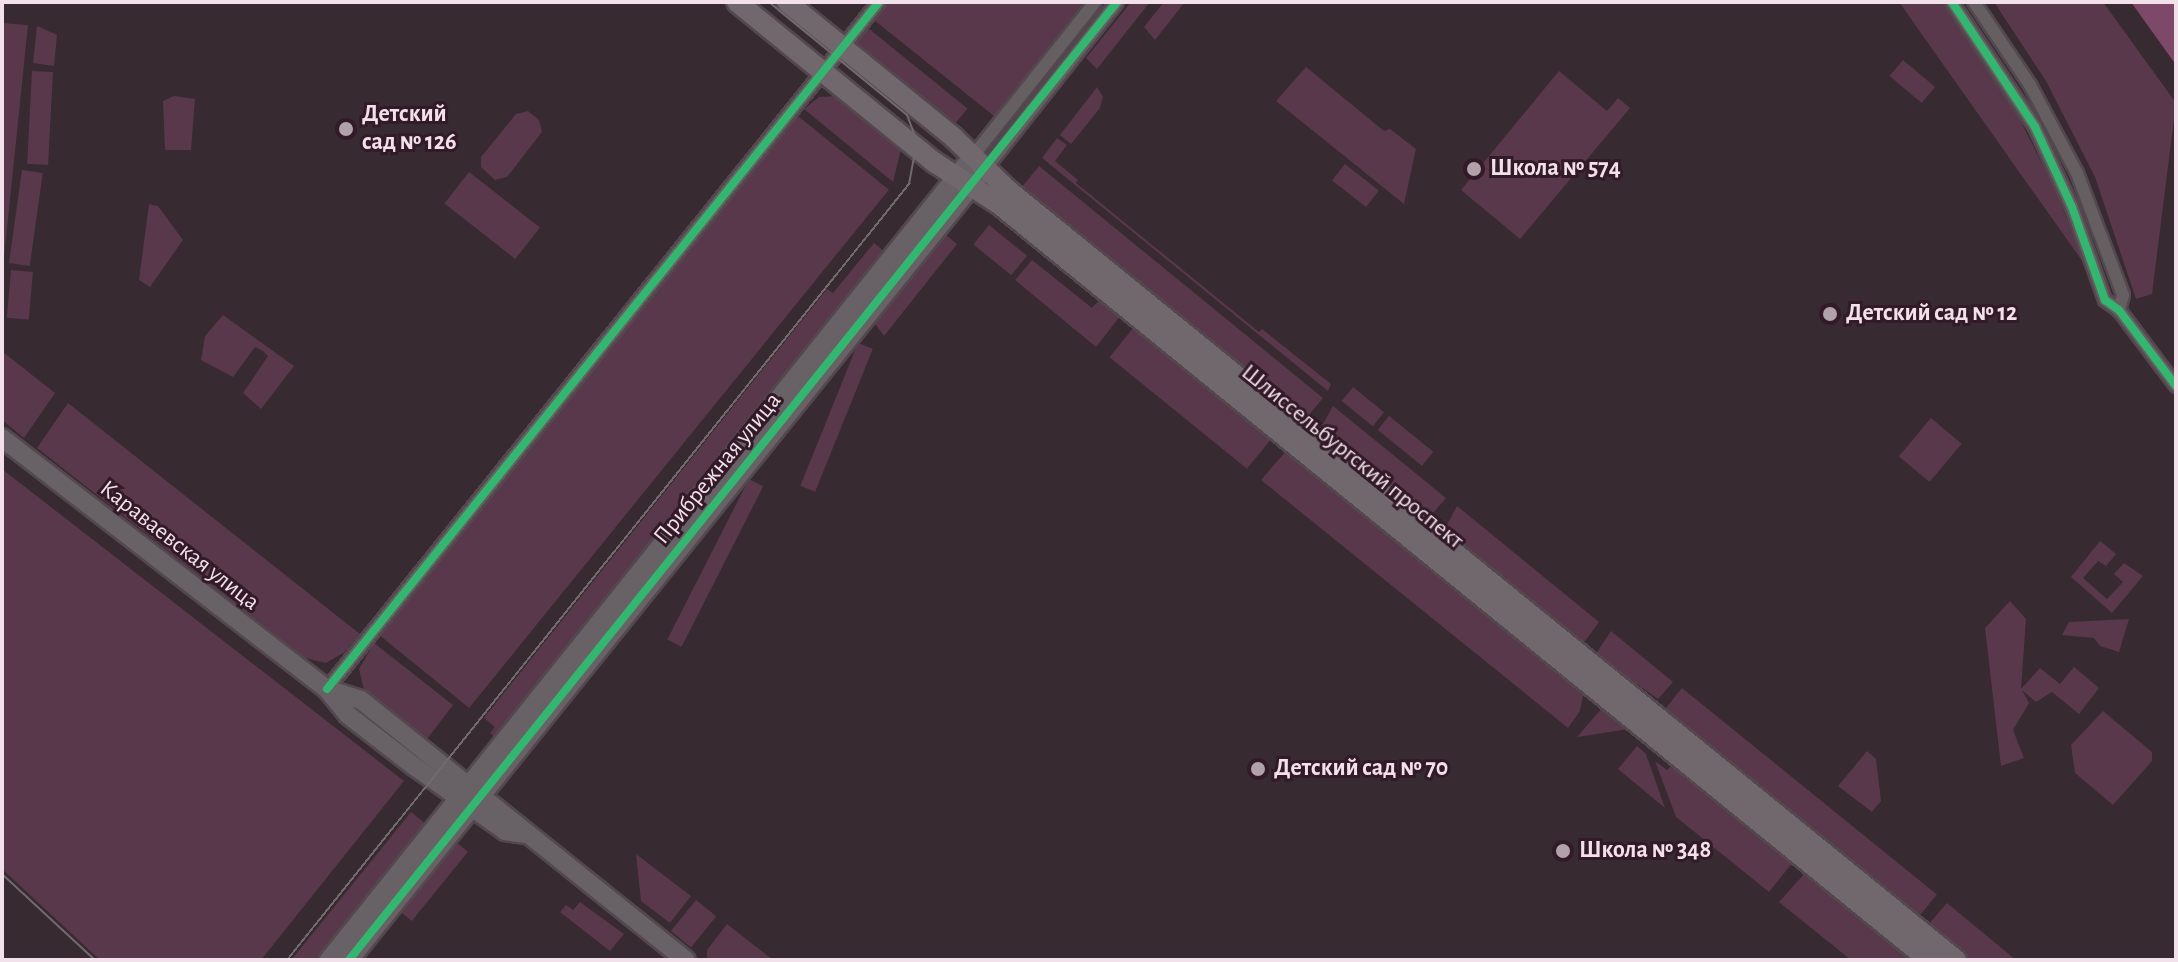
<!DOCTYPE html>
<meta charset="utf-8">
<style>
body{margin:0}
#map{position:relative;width:2178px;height:962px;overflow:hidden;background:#372a31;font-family:"Alegreya Sans",sans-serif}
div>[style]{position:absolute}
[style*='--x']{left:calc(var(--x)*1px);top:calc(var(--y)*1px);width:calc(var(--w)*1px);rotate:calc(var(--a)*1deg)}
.green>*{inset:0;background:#59384b;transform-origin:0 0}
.water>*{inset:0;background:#7e4869}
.roads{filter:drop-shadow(2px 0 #54484f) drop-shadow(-2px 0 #54484f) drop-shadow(0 2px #54484f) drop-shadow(0 -2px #54484f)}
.street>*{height:12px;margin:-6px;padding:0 6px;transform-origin:6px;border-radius:6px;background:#655f62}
.secondary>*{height:18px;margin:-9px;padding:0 9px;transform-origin:9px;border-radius:9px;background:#686165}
.primary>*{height:20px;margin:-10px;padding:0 10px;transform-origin:10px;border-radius:10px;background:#70686c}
.tram>*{height:2px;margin:-1px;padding:0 1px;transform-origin:1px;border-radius:1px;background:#716a6d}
.cycleway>*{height:8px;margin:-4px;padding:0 4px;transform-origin:4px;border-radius:4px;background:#33b770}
.dots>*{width:22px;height:22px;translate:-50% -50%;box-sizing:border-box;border:4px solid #321a28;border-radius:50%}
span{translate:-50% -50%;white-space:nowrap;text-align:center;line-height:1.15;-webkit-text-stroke:6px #321a28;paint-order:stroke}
.poi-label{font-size:24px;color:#f2e1ea;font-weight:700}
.left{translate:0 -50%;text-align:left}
.street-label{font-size:24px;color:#f2e1ea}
.frame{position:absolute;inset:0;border:4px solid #f2e1ea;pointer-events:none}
</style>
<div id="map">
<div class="green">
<i style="clip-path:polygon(888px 2px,1084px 2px,994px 116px,874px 20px)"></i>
<i style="clip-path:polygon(1131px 2px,1150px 2px,1097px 69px,1086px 58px)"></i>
<i style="clip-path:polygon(1164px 2px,1185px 2px,1155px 40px,1144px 27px)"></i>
<i style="clip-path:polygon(1899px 2px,1942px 2px,2010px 100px,2056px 191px,2085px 265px)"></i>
<i style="clip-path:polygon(1994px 2px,2103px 2px,2176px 103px,2152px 294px,2136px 299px,2095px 177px,2046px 81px)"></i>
<i style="clip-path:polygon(2px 23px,28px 25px,2px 277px)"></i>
<i style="clip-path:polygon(37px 26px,57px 35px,54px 66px,33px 63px)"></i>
<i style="left:868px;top:28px;width:128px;height:25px;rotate:39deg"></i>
<i style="left:1903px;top:60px;width:42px;height:21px;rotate:40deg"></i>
<i style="clip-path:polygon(1306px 67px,1384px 131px,1390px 129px,1416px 149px,1404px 204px,1276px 101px)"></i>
<i style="left:32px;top:71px;width:21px;height:93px;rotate:3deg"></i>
<i style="clip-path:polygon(1559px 71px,1607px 111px,1618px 98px,1630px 108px,1520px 239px,1461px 190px)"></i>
<i style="clip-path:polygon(1097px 87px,1103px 97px,1100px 108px,1071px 144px,1060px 135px)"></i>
<i style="clip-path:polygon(174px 96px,195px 99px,191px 150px,165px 150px,163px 101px)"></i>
<i style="clip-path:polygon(836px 96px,901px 149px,893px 182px,804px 109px,819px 97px)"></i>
<i style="clip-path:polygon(528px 111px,539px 120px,542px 132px,507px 177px,495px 180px,481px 167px,481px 157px,516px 114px)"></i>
<i style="left:798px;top:116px;width:117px;height:667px;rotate:39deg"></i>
<i style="clip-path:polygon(1057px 138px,1067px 145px,1055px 161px,1078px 180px,1076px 183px,1259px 332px,1262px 329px,1331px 384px,1328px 391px,1042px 158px)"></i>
<i style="left:1345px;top:164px;width:43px;height:21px;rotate:38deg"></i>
<i style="clip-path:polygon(1039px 166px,1323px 398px,1309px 415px,1303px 417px,1021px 188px)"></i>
<i style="left:22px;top:170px;width:21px;height:94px;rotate:8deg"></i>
<i style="left:469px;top:172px;width:90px;height:40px;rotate:38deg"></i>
<i style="clip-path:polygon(149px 204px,158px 206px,183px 240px,150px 287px,139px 280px)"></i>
<i style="left:989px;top:225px;width:49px;height:25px;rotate:39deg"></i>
<i style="clip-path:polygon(946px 235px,957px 244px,884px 336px,874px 322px)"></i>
<i style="clip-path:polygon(874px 243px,885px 252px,495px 737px,490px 733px,495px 727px,484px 718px,827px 289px,833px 293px)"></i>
<i style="clip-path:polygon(1032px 260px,1092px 308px,1100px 299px,1121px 315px,1096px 347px,1015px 280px)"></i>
<i style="left:11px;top:270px;width:22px;height:48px;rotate:5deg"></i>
<i style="clip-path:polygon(223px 315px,294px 366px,261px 409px,243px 393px,268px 356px,263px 351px,255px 347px,233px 377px,201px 360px,205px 336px)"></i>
<i style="left:1134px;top:327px;width:177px;height:39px;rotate:39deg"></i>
<i style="left:858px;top:343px;width:16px;height:154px;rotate:22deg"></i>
<i style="clip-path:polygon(3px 352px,55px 393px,24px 438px,2px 420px)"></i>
<i style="left:1353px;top:387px;width:40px;height:18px;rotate:39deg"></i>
<i style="clip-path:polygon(68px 403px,360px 634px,345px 652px,326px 663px,305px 658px,37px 448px)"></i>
<i style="clip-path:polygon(1333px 406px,1446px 498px,1434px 512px,1424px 516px,1319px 431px)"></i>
<i style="left:1389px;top:416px;width:57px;height:18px;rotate:39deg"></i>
<i style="left:1931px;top:418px;width:40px;height:50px;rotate:40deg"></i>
<i style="clip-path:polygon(1287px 450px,1584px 691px,1580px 711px,1568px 728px,1261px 480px)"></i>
<i style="clip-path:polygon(2px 469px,404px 781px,261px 960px,100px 960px,2px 869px)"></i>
<i style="left:749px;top:479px;width:16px;height:180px;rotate:27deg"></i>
<i style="clip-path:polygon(1457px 506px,1599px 622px,1585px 641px,1580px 643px,1443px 532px)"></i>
<i style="clip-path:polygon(2100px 541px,2116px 554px,2106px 566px,2098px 561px,2083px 578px,2107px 599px,2123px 582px,2114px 574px,2124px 563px,2143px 576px,2112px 613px,2071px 577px)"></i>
<i style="clip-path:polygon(2010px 601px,2026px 619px,2021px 689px,2040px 668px,2060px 684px,2074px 667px,2099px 688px,2079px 714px,2052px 692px,2036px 702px,2022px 690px,2029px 703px,2013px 730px,2024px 758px,2001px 766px,1985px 628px)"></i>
<i style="clip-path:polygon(2129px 619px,2119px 652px,2100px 646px,2094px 638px,2062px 635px,2069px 622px)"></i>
<i style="clip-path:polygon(1611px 631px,1673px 682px,1658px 699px,1595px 655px)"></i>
<i style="clip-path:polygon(374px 643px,453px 705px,427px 739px,364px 690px,359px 669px)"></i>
<i style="left:1682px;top:688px;width:328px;height:29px;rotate:39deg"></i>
<i style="clip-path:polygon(1603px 707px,1629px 729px,1577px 737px)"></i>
<i style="clip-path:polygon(2103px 711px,2152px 752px,2152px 761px,2113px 805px,2075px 773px,2071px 745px)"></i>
<i style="clip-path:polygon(1637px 746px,1646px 754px,1665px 808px,1618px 769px)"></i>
<i style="clip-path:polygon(1867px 751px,1876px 759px,1881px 801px,1872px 812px,1838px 786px)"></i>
<i style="clip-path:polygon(1655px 761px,1667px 770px,1673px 764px,1793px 862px,1769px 892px,1676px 817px)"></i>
<i style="left:411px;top:812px;width:19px;height:191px;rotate:39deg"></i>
<i style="left:457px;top:843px;width:14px;height:89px;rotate:39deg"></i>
<i style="clip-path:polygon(636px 854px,691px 896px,670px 923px,641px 901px)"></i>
<i style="clip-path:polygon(1806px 872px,1914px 960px,1851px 960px,1779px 902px)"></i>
<i style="left:696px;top:900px;width:26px;height:40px;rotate:39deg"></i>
<i style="clip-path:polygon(580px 902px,624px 934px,610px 951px,560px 912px,566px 905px,573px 910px)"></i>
<i style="clip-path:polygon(1947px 903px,2016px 960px,1971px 960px,1928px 925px)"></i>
<i style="clip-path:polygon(727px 924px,773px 960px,707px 960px,707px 950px)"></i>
</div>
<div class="water">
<i style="clip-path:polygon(2131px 2px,2176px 2px,2176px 65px)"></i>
</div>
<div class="roads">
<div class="street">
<i style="--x:1952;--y:2;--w:150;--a:56.4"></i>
<i style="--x:2035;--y:127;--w:88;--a:65.2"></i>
<i style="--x:2072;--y:207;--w:99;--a:70.5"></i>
<i style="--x:2105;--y:300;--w:17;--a:36"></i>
<i style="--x:2119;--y:310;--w:95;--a:53.1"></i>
<i style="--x:1974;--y:2;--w:100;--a:56"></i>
<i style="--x:2030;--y:85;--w:100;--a:61.9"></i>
<i style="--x:2077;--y:173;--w:130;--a:69.3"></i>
<i style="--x:2123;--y:295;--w:16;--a:105"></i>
<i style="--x:973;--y:156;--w:196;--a:-51.6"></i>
<i style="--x:986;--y:168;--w:211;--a:-51.7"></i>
<i style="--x:327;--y:689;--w:881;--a:-51.22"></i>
</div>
<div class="secondary">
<i style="--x:2;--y:438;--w:411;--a:37.7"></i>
<i style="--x:327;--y:689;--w:33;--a:51"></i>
<i style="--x:348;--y:715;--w:83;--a:37.7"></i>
<i style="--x:414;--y:766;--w:112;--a:35.5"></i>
<i style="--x:505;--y:831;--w:19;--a:9"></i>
<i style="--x:327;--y:689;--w:36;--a:18"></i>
<i style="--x:361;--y:700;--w:416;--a:38.7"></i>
<i style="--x:329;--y:960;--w:1030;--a:-51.31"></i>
<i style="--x:349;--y:960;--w:1016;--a:-51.19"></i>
</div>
<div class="primary">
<i style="--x:737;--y:2;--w:254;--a:39.1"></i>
<i style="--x:934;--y:162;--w:77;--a:32.9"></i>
<i style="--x:999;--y:204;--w:1199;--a:39.11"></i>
<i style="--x:787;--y:2;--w:214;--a:39.1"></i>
<i style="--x:953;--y:137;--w:78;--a:44"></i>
<i style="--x:1009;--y:191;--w:1220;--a:39.08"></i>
</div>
</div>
<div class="tram">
<i style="--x:2;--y:874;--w:127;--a:42.8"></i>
<i style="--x:287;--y:960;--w:995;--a:-51.29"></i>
<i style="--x:909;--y:184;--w:44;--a:-79.5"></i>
<i style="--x:917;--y:141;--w:28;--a:-111"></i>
<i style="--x:907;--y:115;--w:178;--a:-140.7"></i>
</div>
<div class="cycleway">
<i style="--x:1952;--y:2;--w:150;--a:56.4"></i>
<i style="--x:2035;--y:127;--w:88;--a:65.2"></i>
<i style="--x:2072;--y:207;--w:99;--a:70.5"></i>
<i style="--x:2105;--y:300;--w:17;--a:36"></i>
<i style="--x:2119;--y:310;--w:95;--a:53.1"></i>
<i style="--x:327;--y:689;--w:881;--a:-51.22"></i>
<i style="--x:349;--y:960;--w:1228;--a:-51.28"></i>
</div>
<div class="dots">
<i style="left:346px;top:129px;background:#b1a1a9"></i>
<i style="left:1474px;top:169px;background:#b1a1a9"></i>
<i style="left:1830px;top:314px;background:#b1a1a9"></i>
<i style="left:1258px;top:769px;background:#b1a1a9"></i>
<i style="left:1563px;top:851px;background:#b1a1a9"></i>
</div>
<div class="poi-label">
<span class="left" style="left:362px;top:129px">Детский<br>сад № 126</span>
<span class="left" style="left:1490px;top:169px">Школа № 574</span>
<span class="left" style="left:1846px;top:314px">Детский сад № 12</span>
<span class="left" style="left:1274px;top:769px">Детский сад № 70</span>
<span class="left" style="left:1579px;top:851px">Школа № 348</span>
</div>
<div class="street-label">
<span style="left:1352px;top:457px;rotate:39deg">Шлиссельбургский проспект</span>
<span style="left:718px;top:469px;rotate:-51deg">Прибрежная улица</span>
<span style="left:179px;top:546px;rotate:38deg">Караваевская улица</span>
</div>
<div class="frame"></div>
</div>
